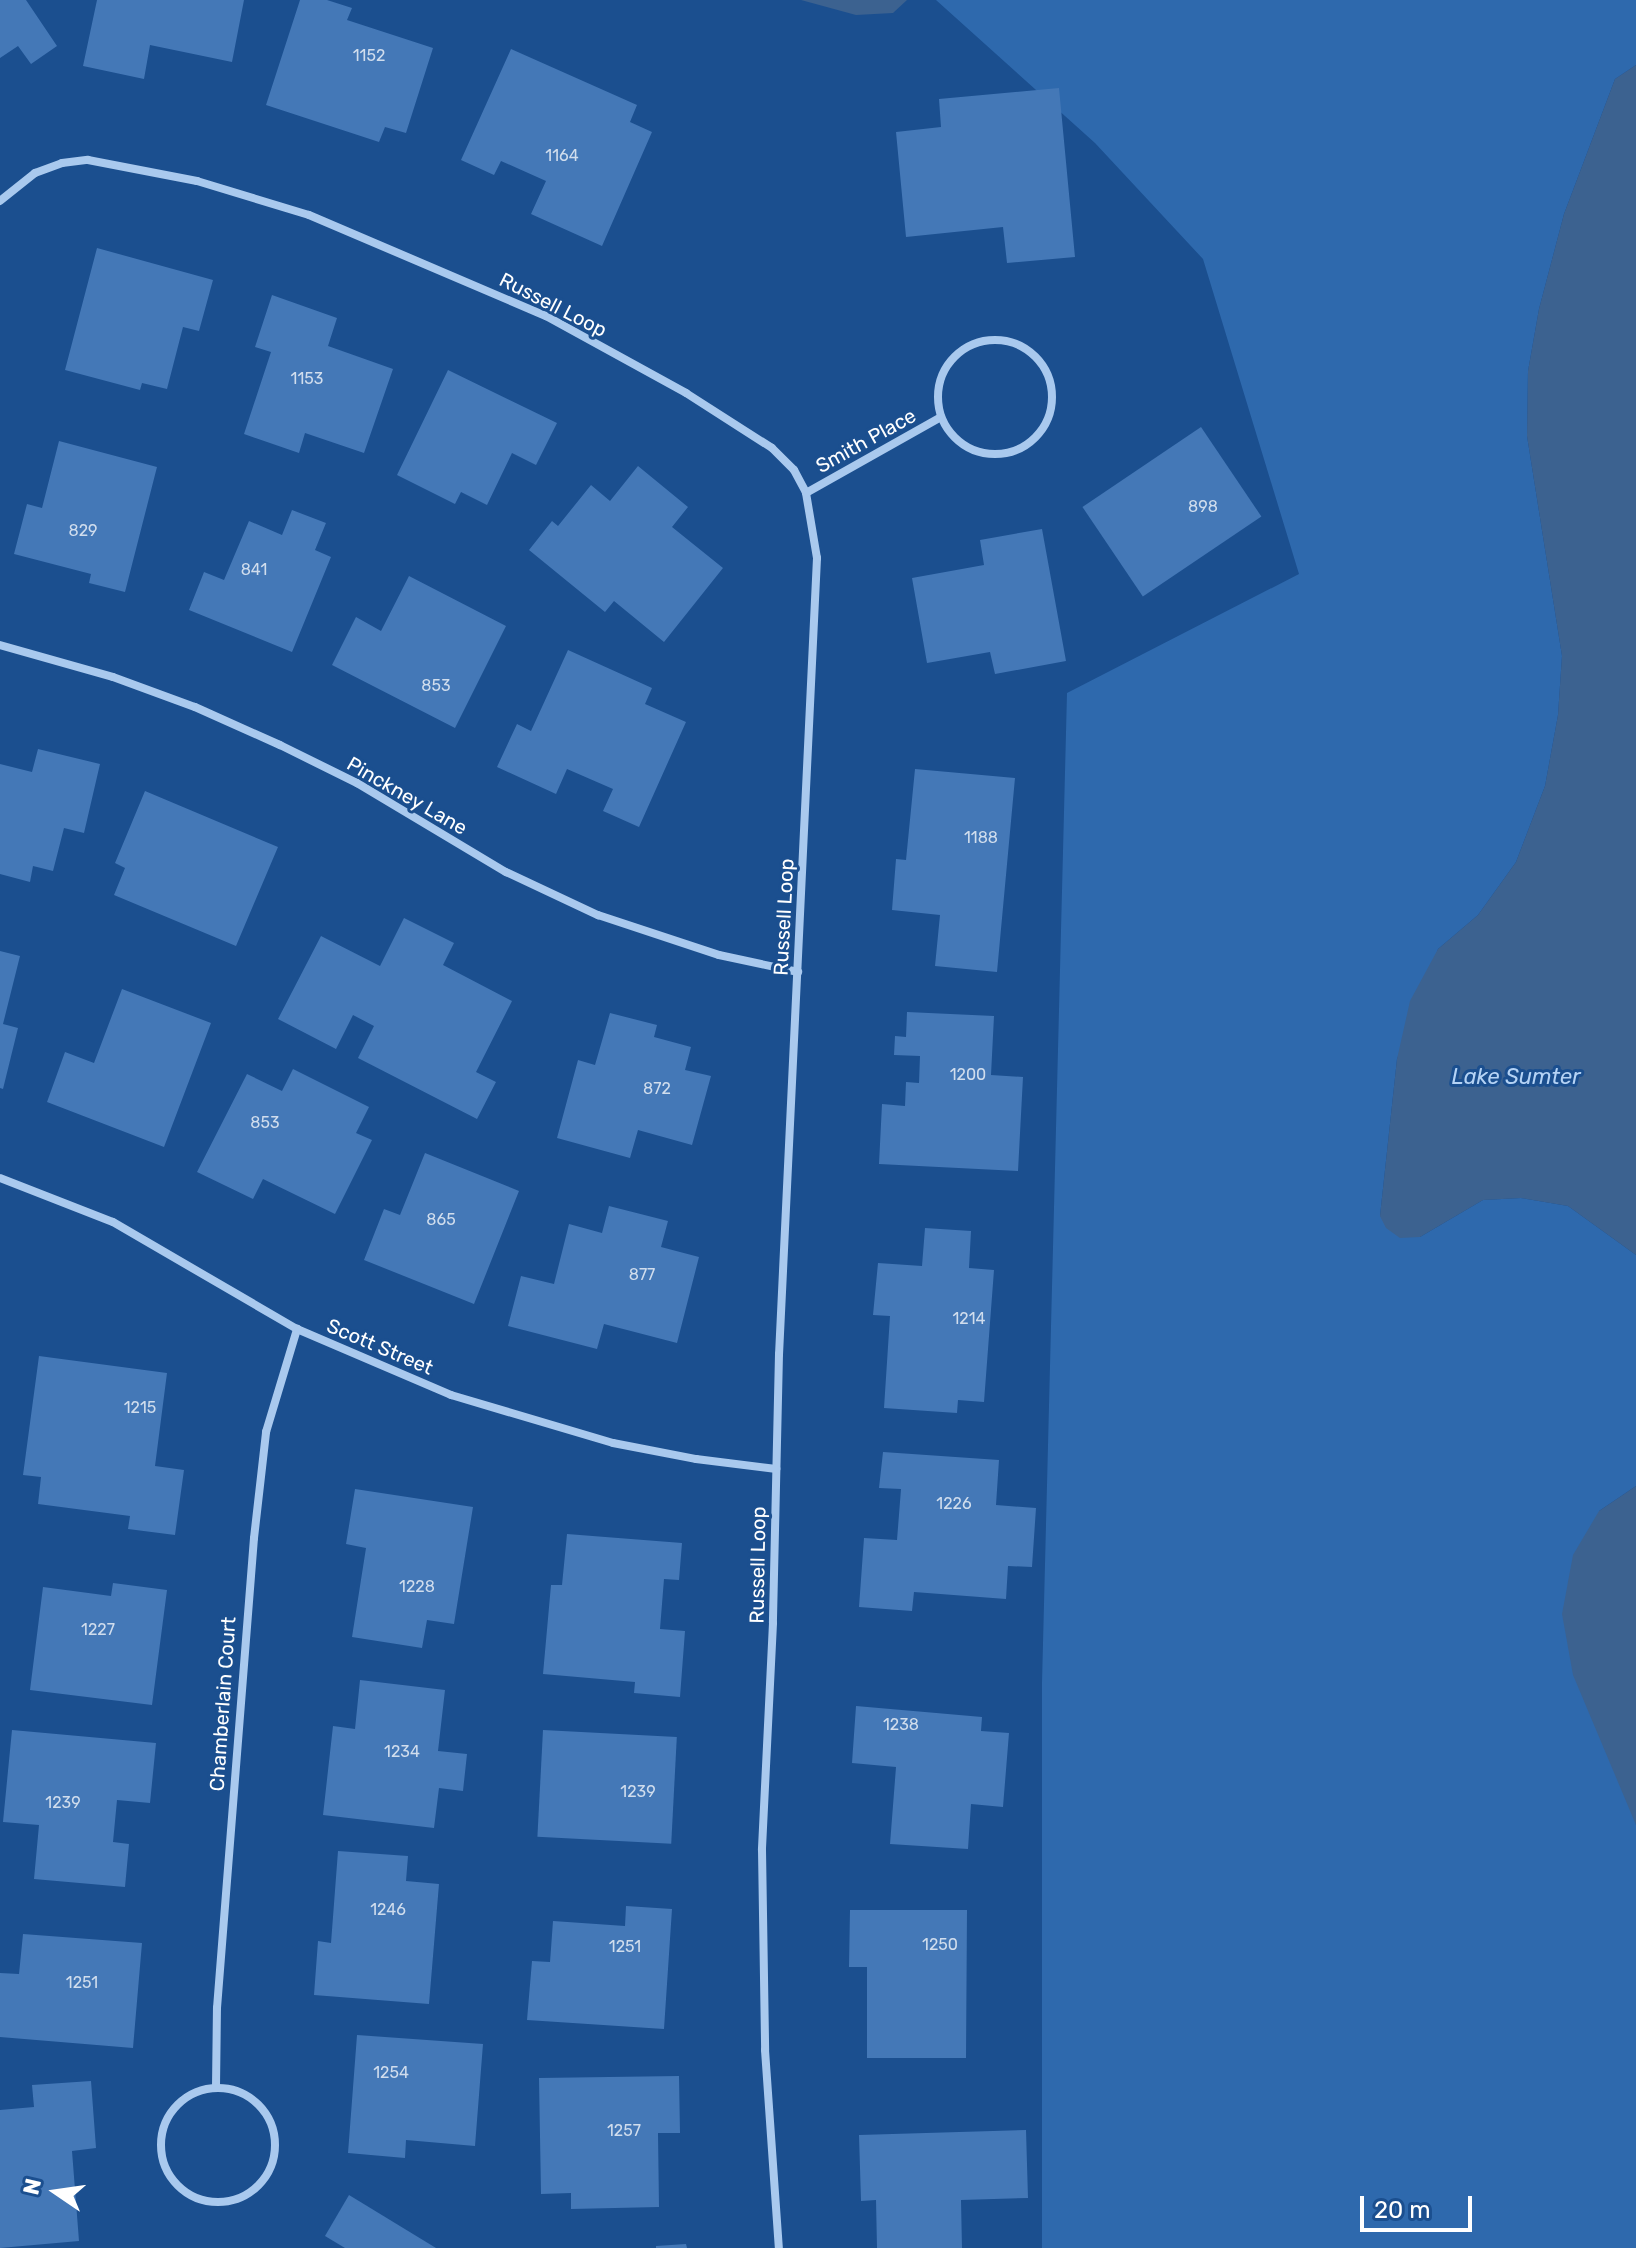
<!DOCTYPE html>
<style>
body{margin:0}
#map{position:relative;width:1636px;height:2248px;overflow:hidden;background:#1b4f8f;font-family:Rubik,sans-serif}
div>[style]{position:absolute}
[style*='--x']{left:calc(var(--x)*1px);top:calc(var(--y)*1px);width:calc(var(--w)*1px);rotate:calc(var(--a)*1deg)}
.green>*{inset:0;background:#2e69ad}
.water>*{inset:0;background:#3c6290}
.building>*{inset:0;background:#4478b7;transform-origin:0 0}
.minor>*{height:8px;margin:-4px;padding:0 4px;transform-origin:4px;border-radius:4px;background:#a9c9ee}
.minor>.ring{margin:-4px;padding:0;box-sizing:content-box;background:none;border:8px solid #a9c9ee;border-radius:50%}
span{translate:-50% -50%;white-space:nowrap;text-align:center;line-height:1.15;-webkit-text-stroke:6px #1b4f8f;paint-order:stroke}
.number-label{font-size:16px;color:#d0dded}
.number-label span{-webkit-text-stroke-width:0}
.street-label{font-size:20px;color:#fff}
.water-label{font-size:22px;color:#b5d3f5;font-style:italic}
.north{position:absolute;left:16px;top:2152px;width:80px;height:80px;-webkit-text-stroke:6px #1b4f8f;paint-order:stroke;rotate:283deg;font-size:22px;font-weight:700;line-height:32px;text-align:center;color:#fff}
.north::after{content:'';display:block;margin:auto;width:28px;height:36px;background:#fff;clip-path:polygon(50% 0,100% 100%,50% 72%,0 100%)}
.scale{position:absolute;left:1360px;top:2196px;width:112px;height:36px;box-sizing:border-box;border:4px solid #fff;border-top:0;padding-left:10px;font-size:24px;line-height:28px;white-space:nowrap;color:#fff;-webkit-text-stroke:6px #1b4f8f;paint-order:stroke}
</style>
<div id="map">
<div class="green">
<i style="clip-path:polygon(936px 0,1636px 0,1636px 65px,1615px 79px,1564px 214px,1539px 309px,1528px 371px,1527px 436px,1562px 656px,1558px 715px,1545px 786px,1516px 862px,1478px 915px,1438px 949px,1397px 1059px,1380px 1216px,1420px 1237px,1483px 1200px,1521px 1198px,1568px 1206px,1636px 1255px,1636px 1486px,1599px 1511px,1636px 1825px,1636px 2248px,1042px 2248px,1042px 1683px,1067px 693px,1299px 574px,1203px 259px,1095px 143px)"></i>
</div>
<div class="water">
<i style="clip-path:polygon(801px 0,907px 0,893px 13px,856px 15px)"></i>
<i style="clip-path:polygon(1636px 65px,1636px 1255px,1568px 1206px,1521px 1198px,1483px 1200px,1420px 1237px,1400px 1238px,1386px 1228px,1380px 1216px,1397px 1059px,1410px 1001px,1438px 949px,1478px 915px,1516px 862px,1545px 786px,1558px 715px,1562px 656px,1527px 436px,1528px 371px,1539px 309px,1564px 214px,1615px 79px)"></i>
<i style="clip-path:polygon(1636px 1486px,1636px 1825px,1573px 1675px,1562px 1614px,1573px 1555px,1599px 1511px)"></i>
</div>
<div class="building">
<i style="clip-path:polygon(0 0,26px 0,57px 46px,31px 64px,18px 46px,0 58px)"></i>
<i style="clip-path:polygon(97px 0,244px 0,232px 62px,150px 45px,144px 79px,83px 66px)"></i>
<i style="clip-path:polygon(300px 0,327px 0,352px 8px,347px 20px,433px 48px,406px 133px,385px 127px,379px 142px,266px 105px)"></i>
<i style="clip-path:polygon(511px 49px,637px 105px,630px 122px,652px 132px,602px 246px,531px 214px,546px 181px,501px 161px,494px 175px,461px 160px)"></i>
<i style="clip-path:polygon(1059px 88px,1075px 257px,1007px 263px,1003px 227px,906px 237px,896px 132px,941px 127px,939px 99px)"></i>
<i style="clip-path:polygon(97px 248px,213px 280px,199px 331px,183px 327px,167px 389px,142px 383px,140px 390px,65px 370px)"></i>
<i style="clip-path:polygon(272px 295px,337px 318px,328px 346px,393px 369px,364px 453px,305px 433px,299px 453px,244px 434px,271px 352px,255px 347px)"></i>
<i style="clip-path:polygon(448px 370px,557px 423px,536px 465px,512px 453px,487px 505px,461px 492px,455px 504px,397px 475px)"></i>
<i style="left:1201px;top:427px;width:108px;height:143px;rotate:56deg"></i>
<i style="clip-path:polygon(59px 441px,157px 467px,125px 592px,89px 583px,91px 574px,14px 554px,27px 504px,42px 508px)"></i>
<i style="clip-path:polygon(638px 466px,688px 507px,672px 527px,723px 568px,664px 642px,614px 601px,605px 612px,529px 550px,552px 521px,558px 526px,591px 485px,610px 501px)"></i>
<i style="clip-path:polygon(292px 510px,326px 523px,315px 550px,331px 557px,292px 652px,189px 610px,204px 572px,224px 580px,249px 521px,282px 535px)"></i>
<i style="clip-path:polygon(1042px 529px,1066px 661px,995px 674px,990px 652px,927px 663px,912px 578px,984px 565px,980px 540px)"></i>
<i style="clip-path:polygon(409px 576px,506px 626px,455px 728px,332px 665px,356px 617px,381px 631px)"></i>
<i style="clip-path:polygon(568px 650px,652px 688px,645px 704px,686px 722px,639px 827px,603px 811px,613px 789px,567px 769px,556px 794px,497px 767px,517px 724px,531px 731px)"></i>
<i style="clip-path:polygon(38px 749px,100px 764px,84px 833px,64px 828px,53px 871px,33px 866px,30px 882px,0 874px,0 764px,32px 772px)"></i>
<i style="clip-path:polygon(915px 769px,1015px 778px,997px 972px,935px 966px,940px 915px,892px 910px,896px 859px,906px 860px)"></i>
<i style="clip-path:polygon(145px 791px,278px 847px,236px 946px,114px 895px,125px 868px,115px 863px)"></i>
<i style="clip-path:polygon(404px 918px,454px 943px,443px 965px,512px 1001px,476px 1072px,496px 1082px,477px 1119px,358px 1058px,374px 1026px,353px 1015px,336px 1049px,278px 1019px,321px 936px,380px 966px)"></i>
<i style="clip-path:polygon(0 951px,20px 956px,3px 1024px,18px 1028px,3px 1089px,0 1088px)"></i>
<i style="clip-path:polygon(122px 989px,211px 1023px,164px 1147px,47px 1102px,65px 1052px,94px 1063px)"></i>
<i style="clip-path:polygon(907px 1012px,994px 1016px,991px 1075px,1023px 1077px,1018px 1171px,879px 1164px,882px 1104px,905px 1106px,906px 1082px,919px 1083px,920px 1056px,894px 1055px,895px 1036px,906px 1037px)"></i>
<i style="clip-path:polygon(610px 1013px,657px 1025px,654px 1037px,691px 1047px,685px 1070px,711px 1076px,692px 1145px,638px 1130px,630px 1158px,557px 1138px,578px 1060px,595px 1065px)"></i>
<i style="clip-path:polygon(293px 1069px,369px 1107px,356px 1133px,372px 1140px,335px 1214px,263px 1179px,253px 1199px,197px 1172px,247px 1074px,282px 1091px)"></i>
<i style="clip-path:polygon(425px 1153px,519px 1191px,474px 1304px,364px 1260px,384px 1209px,400px 1215px)"></i>
<i style="clip-path:polygon(609px 1206px,668px 1221px,661px 1247px,699px 1257px,677px 1343px,604px 1324px,597px 1349px,508px 1326px,521px 1276px,554px 1284px,569px 1224px,602px 1233px)"></i>
<i style="clip-path:polygon(925px 1228px,971px 1231px,969px 1268px,994px 1270px,984px 1402px,958px 1400px,957px 1413px,884px 1408px,890px 1316px,873px 1315px,878px 1263px,922px 1266px)"></i>
<i style="clip-path:polygon(39px 1356px,167px 1373px,155px 1466px,184px 1470px,175px 1535px,128px 1529px,130px 1516px,38px 1504px,41px 1477px,23px 1475px)"></i>
<i style="clip-path:polygon(883px 1452px,999px 1460px,996px 1505px,1036px 1508px,1032px 1567px,1008px 1566px,1006px 1599px,914px 1592px,912px 1611px,859px 1607px,864px 1538px,897px 1540px,901px 1489px,879px 1488px)"></i>
<i style="clip-path:polygon(355px 1489px,473px 1507px,454px 1624px,427px 1620px,422px 1648px,352px 1637px,366px 1548px,346px 1544px)"></i>
<i style="clip-path:polygon(567px 1534px,682px 1543px,679px 1580px,664px 1579px,660px 1629px,685px 1631px,680px 1697px,634px 1693px,635px 1682px,543px 1674px,551px 1585px,562px 1585px)"></i>
<i style="clip-path:polygon(113px 1583px,167px 1590px,152px 1705px,30px 1690px,43px 1587px,111px 1596px)"></i>
<i style="clip-path:polygon(360px 1680px,445px 1690px,438px 1751px,467px 1754px,463px 1791px,439px 1788px,434px 1828px,323px 1815px,333px 1726px,355px 1729px)"></i>
<i style="clip-path:polygon(856px 1706px,982px 1717px,981px 1731px,1009px 1733px,1003px 1807px,971px 1804px,968px 1849px,890px 1844px,896px 1767px,852px 1763px)"></i>
<i style="clip-path:polygon(12px 1730px,156px 1743px,150px 1803px,117px 1800px,113px 1842px,129px 1844px,125px 1887px,34px 1879px,39px 1825px,3px 1822px)"></i>
<i style="left:543px;top:1730px;width:134px;height:107px;rotate:3deg"></i>
<i style="clip-path:polygon(338px 1851px,408px 1856px,406px 1881px,439px 1884px,429px 2004px,314px 1995px,318px 1941px,331px 1943px)"></i>
<i style="clip-path:polygon(626px 1906px,672px 1909px,664px 2029px,527px 2020px,532px 1961px,550px 1962px,553px 1921px,625px 1926px)"></i>
<i style="clip-path:polygon(850px 1910px,967px 1910px,966px 2058px,867px 2058px,867px 1967px,849px 1967px)"></i>
<i style="clip-path:polygon(23px 1934px,142px 1943px,133px 2048px,0 2037px,0 1973px,19px 1974px)"></i>
<i style="clip-path:polygon(357px 2035px,483px 2044px,475px 2146px,406px 2140px,405px 2158px,348px 2153px)"></i>
<i style="clip-path:polygon(679px 2076px,680px 2133px,658px 2133px,659px 2207px,571px 2209px,571px 2193px,541px 2194px,539px 2078px)"></i>
<i style="clip-path:polygon(91px 2081px,96px 2148px,72px 2151px,79px 2241px,0 2248px,0 2110px,34px 2107px,32px 2085px)"></i>
<i style="clip-path:polygon(1026px 2130px,1028px 2198px,961px 2200px,962px 2248px,877px 2248px,876px 2200px,861px 2201px,859px 2135px)"></i>
<i style="clip-path:polygon(349px 2195px,436px 2248px,345px 2248px,325px 2236px)"></i>
<i style="clip-path:polygon(686px 2244px,687px 2248px,656px 2248px,656px 2246px)"></i>
</div>
<div class="minor">
<i style="--x:0;--y:201;--w:45;--a:-38.7"></i>
<i style="--x:35;--y:173;--w:29;--a:-20"></i>
<i style="--x:62;--y:163;--w:26;--a:-7"></i>
<i style="--x:88;--y:160;--w:111;--a:10.9"></i>
<i style="--x:197;--y:181;--w:117;--a:16.9"></i>
<i style="--x:309;--y:215;--w:258;--a:23.1"></i>
<i style="--x:546;--y:316;--w:160;--a:28.8"></i>
<i style="--x:686;--y:393;--w:102;--a:32.6"></i>
<i style="--x:772;--y:448;--w:31;--a:45"></i>
<i style="--x:794;--y:470;--w:26;--a:62"></i>
<i style="--x:806;--y:493;--w:66;--a:80.4"></i>
<i style="--x:817;--y:558;--w:797;--a:92.73"></i>
<i style="--x:779;--y:1354;--w:269;--a:91.3"></i>
<i style="--x:773;--y:1623;--w:227;--a:92.8"></i>
<i style="--x:762;--y:1850;--w:200;--a:89.1"></i>
<i style="--x:765;--y:2050;--w:198;--a:86"></i>
<i class="ring" style="left:938px;top:340px;width:106px;height:106px"></i>
<i style="--x:806;--y:493;--w:155;--a:-29.4"></i>
<i style="--x:0;--y:645;--w:117;--a:15.8"></i>
<i style="--x:113;--y:677;--w:87;--a:20.1"></i>
<i style="--x:195;--y:707;--w:93;--a:24.1"></i>
<i style="--x:280;--y:745;--w:86;--a:26.3"></i>
<i style="--x:357;--y:783;--w:174;--a:30.9"></i>
<i style="--x:506;--y:872;--w:102;--a:25.1"></i>
<i style="--x:598;--y:915;--w:127;--a:18.3"></i>
<i style="--x:719;--y:955;--w:81;--a:12.1"></i>
<i style="--x:0;--y:1178;--w:121;--a:21.3"></i>
<i style="--x:113;--y:1222;--w:213;--a:30.2"></i>
<i style="--x:297;--y:1329;--w:168;--a:23.2"></i>
<i style="--x:451;--y:1395;--w:169;--a:16.5"></i>
<i style="--x:613;--y:1443;--w:85;--a:10.9"></i>
<i style="--x:696;--y:1459;--w:81;--a:7.1"></i>
<i style="--x:216;--y:2087;--w:79;--a:-89.3"></i>
<i style="--x:217;--y:2008;--w:471;--a:-85.5"></i>
<i style="--x:254;--y:1538;--w:107;--a:-83.5"></i>
<i style="--x:266;--y:1432;--w:108;--a:-73.2"></i>
<i class="ring" style="left:161px;top:2088px;width:106px;height:106px"></i>
</div>
<div class="number-label">
<span style="left:369px;top:56px">1152</span>
<span style="left:562px;top:156px">1164</span>
<span style="left:307px;top:379px">1153</span>
<span style="left:1203px;top:507px">898</span>
<span style="left:83px;top:531px">829</span>
<span style="left:254px;top:570px">841</span>
<span style="left:436px;top:686px">853</span>
<span style="left:981px;top:838px">1188</span>
<span style="left:968px;top:1075px">1200</span>
<span style="left:657px;top:1089px">872</span>
<span style="left:265px;top:1123px">853</span>
<span style="left:441px;top:1220px">865</span>
<span style="left:642px;top:1275px">877</span>
<span style="left:969px;top:1319px">1214</span>
<span style="left:140px;top:1408px">1215</span>
<span style="left:954px;top:1504px">1226</span>
<span style="left:417px;top:1587px">1228</span>
<span style="left:98px;top:1630px">1227</span>
<span style="left:901px;top:1725px">1238</span>
<span style="left:402px;top:1752px">1234</span>
<span style="left:638px;top:1792px">1239</span>
<span style="left:63px;top:1803px">1239</span>
<span style="left:388px;top:1910px">1246</span>
<span style="left:940px;top:1945px">1250</span>
<span style="left:625px;top:1947px">1251</span>
<span style="left:82px;top:1983px">1251</span>
<span style="left:391px;top:2073px">1254</span>
<span style="left:624px;top:2131px">1257</span>
</div>
<div class="street-label">
<span style="left:553px;top:305px;rotate:27deg">Russell Loop</span>
<span style="left:866px;top:441px;rotate:-29deg">Smith Place</span>
<span style="left:407px;top:796px;rotate:30deg">Pinckney Lane</span>
<span style="left:784px;top:917px;rotate:-87deg">Russell Loop</span>
<span style="left:380px;top:1347px;rotate:23deg">Scott Street</span>
<span style="left:758px;top:1565px;rotate:-89deg">Russell Loop</span>
<span style="left:223px;top:1704px;rotate:-86deg">Chamberlain Court</span>
</div>
<div class="water-label">
<span style="left:1516px;top:1077px">Lake Sumter</span>
</div>
<div class="north">N</div>
<div class="scale">20 m</div>
</div>
